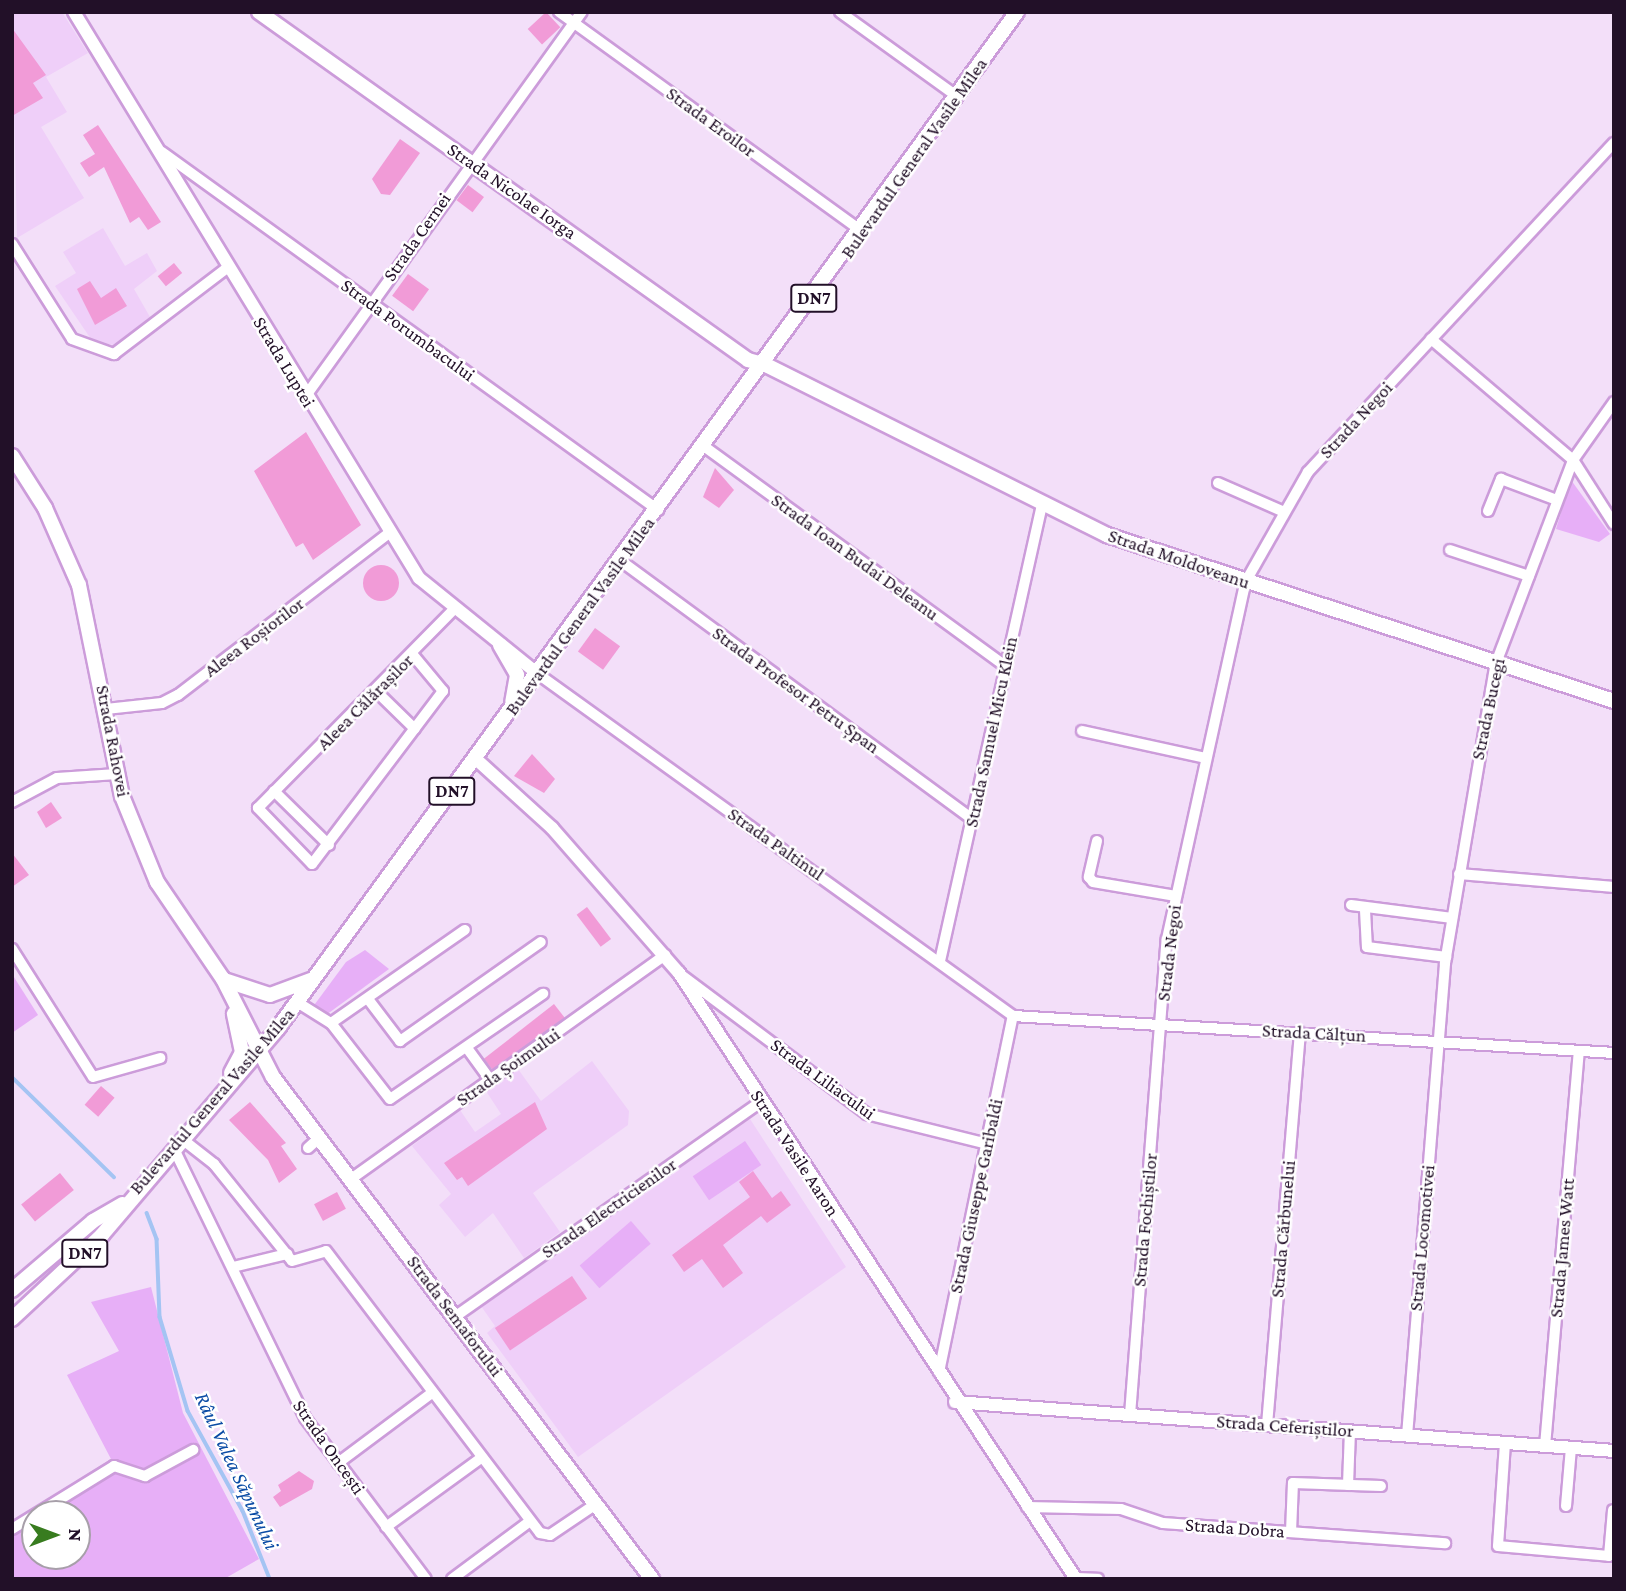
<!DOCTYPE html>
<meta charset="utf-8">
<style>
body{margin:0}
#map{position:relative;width:1626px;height:1591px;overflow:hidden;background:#f3dff9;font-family:"Crimson Pro",serif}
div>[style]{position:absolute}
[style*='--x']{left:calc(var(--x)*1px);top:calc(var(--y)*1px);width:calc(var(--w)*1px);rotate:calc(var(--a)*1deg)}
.built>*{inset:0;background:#efcff9}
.green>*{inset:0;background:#e7aff7;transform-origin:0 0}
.stream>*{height:3.5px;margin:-1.75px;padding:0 1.75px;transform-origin:1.75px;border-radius:1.75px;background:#a4c4f3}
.building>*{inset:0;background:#f19bd7;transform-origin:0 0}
.round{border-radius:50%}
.roads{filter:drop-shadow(2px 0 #cc9cda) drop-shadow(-2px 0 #cc9cda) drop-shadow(0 2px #cc9cda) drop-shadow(0 -2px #cc9cda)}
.minor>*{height:10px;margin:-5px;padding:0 5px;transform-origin:5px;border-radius:5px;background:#fff}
.tertiary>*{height:12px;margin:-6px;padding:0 6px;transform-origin:6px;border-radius:6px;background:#fff}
.secondary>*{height:14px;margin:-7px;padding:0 7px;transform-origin:7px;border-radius:7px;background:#fff}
.primary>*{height:14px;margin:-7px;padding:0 7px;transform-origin:7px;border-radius:7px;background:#fff}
span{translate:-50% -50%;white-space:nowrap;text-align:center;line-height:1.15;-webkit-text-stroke:5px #fff;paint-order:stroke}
.shield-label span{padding:2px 5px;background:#fff;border:2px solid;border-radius:5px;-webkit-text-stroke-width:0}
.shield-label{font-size:18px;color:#221028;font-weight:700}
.street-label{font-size:19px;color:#221028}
.water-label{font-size:21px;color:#0b4ca5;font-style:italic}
.frame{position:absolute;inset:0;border:14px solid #221028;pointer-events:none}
.north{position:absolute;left:21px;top:1500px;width:70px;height:70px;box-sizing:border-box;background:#fff;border:2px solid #a79fa9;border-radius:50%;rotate:90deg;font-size:19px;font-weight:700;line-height:28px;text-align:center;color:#221028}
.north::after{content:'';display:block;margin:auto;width:24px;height:32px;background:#387c1f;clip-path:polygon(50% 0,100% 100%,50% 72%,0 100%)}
</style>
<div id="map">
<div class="built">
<i style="clip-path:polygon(12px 12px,62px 12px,88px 53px,46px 77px,67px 112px,41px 127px,84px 198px,17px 238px)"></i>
<i style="clip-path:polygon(103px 228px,125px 266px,147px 253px,157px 271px,134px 289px,150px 317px,114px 345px,93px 342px,55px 286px,76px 273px,63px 252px)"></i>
<i style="clip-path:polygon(592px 1061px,629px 1111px,628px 1125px,533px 1193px,560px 1232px,524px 1258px,493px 1213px,465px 1237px,439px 1205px,451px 1194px,412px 1146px,460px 1110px,475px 1132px,501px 1114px,486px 1091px,518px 1069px,541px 1101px)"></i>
<i style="clip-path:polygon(750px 1119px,846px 1267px,578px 1457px,487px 1333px,495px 1326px,481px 1306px)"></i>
</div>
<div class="green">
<i style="clip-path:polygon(1571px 480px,1610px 534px,1599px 542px,1556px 529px)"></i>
<i style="clip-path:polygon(365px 950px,389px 969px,326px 1015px,312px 1008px,346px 962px)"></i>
<i style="clip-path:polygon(12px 974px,38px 1015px,12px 1033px)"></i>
<i style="left:745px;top:1141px;width:29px;height:63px;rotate:56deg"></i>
<i style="left:631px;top:1221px;width:30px;height:68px;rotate:49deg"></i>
<i style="clip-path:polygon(evenodd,151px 1287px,183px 1413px,259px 1559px,224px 1579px,12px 1579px,12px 1521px,111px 1459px,67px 1375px,119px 1351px,91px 1302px,151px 1287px,35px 1514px,77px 1514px,77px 1556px,35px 1556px,35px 1514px)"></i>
</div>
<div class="stream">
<i style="--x:12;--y:1077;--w:143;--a:44.4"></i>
<i style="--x:147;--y:1213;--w:28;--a:69"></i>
<i style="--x:157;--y:1239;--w:78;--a:87.8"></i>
<i style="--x:160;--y:1317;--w:98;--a:73.4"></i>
<i style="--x:188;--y:1411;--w:114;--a:61.2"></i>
<i style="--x:243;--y:1511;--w:73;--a:68.3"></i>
</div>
<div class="building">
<i style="left:546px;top:12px;width:21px;height:25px;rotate:47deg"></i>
<i style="clip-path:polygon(12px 28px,46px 75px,33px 83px,43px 98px,12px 116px)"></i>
<i style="clip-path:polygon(98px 125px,161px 222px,148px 230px,139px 217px,130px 223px,104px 167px,89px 177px,80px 163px,95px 154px,83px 135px)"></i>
<i style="clip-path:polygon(400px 139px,420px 153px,390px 195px,381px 194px,372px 179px)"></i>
<i style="left:468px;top:185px;width:20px;height:19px;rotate:37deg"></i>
<i style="left:174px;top:263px;width:13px;height:21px;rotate:51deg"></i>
<i style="left:408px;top:274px;width:26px;height:27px;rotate:36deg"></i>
<i style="clip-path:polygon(90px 281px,101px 298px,116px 288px,127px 306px,95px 325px,77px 289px)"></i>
<i style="clip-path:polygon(306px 432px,361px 525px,313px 560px,303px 543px,296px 547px,254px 471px)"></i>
<i style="clip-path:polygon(715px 468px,734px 490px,719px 508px,703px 497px)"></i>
<i class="round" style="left:363px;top:565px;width:36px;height:36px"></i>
<i style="left:595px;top:628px;width:31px;height:29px;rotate:36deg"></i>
<i style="clip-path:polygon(532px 754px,555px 779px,544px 793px,514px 776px)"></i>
<i style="clip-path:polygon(51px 802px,62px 818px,46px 828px,37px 812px)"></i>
<i style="clip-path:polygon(12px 853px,29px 875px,12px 887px)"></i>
<i style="left:587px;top:907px;width:40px;height:13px;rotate:53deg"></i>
<i style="left:554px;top:1004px;width:18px;height:89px;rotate:52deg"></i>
<i style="left:101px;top:1086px;width:18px;height:25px;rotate:41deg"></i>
<i style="clip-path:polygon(250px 1102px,286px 1143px,281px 1146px,297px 1169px,279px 1183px,268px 1160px,229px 1120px)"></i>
<i style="clip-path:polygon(535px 1102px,547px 1129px,468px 1186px,462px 1177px,457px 1180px,444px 1163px)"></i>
<i style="clip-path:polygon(753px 1171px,772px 1198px,781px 1191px,791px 1205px,767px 1223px,761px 1216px,723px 1245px,743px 1273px,723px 1288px,702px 1259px,684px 1272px,672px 1255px,750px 1197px,739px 1182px)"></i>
<i style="left:60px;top:1173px;width:22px;height:50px;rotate:51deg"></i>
<i style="left:337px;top:1192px;width:19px;height:26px;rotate:62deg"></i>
<i style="left:572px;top:1276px;width:27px;height:93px;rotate:56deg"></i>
<i style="clip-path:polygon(299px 1471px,314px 1481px,312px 1489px,280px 1507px,273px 1497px,281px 1491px,278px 1485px)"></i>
</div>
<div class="roads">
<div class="minor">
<i style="--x:559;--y:12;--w:374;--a:35.9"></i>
<i style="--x:840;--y:12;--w:145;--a:35.8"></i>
<i style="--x:162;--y:152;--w:612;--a:35.82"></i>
<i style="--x:12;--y:244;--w:112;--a:57.7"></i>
<i style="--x:72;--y:339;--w:45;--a:19.7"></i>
<i style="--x:114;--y:354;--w:142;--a:-37.3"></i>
<i style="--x:1431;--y:339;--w:187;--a:40.4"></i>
<i style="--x:1573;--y:460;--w:76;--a:57.4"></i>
<i style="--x:305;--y:397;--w:474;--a:-54.3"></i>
<i style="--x:705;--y:447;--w:371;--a:36.1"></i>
<i style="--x:1218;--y:483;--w:72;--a:23.7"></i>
<i style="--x:1488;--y:511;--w:35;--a:-68"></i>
<i style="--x:1501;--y:479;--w:60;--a:20.6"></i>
<i style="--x:1450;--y:550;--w:83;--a:18.2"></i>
<i style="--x:621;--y:561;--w:436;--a:36.3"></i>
<i style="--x:413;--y:655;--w:47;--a:50.2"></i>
<i style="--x:443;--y:691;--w:217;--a:127.1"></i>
<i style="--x:312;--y:864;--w:78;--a:-134"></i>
<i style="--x:258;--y:808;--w:278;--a:-45.4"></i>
<i style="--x:538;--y:674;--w:585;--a:35.75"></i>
<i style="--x:376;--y:691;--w:54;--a:44.3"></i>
<i style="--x:106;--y:709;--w:56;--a:-6.1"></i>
<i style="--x:162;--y:703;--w:18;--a:-27"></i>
<i style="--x:178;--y:695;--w:266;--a:-37.5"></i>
<i style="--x:1082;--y:731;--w:127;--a:12.3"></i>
<i style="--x:274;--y:791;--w:77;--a:44.5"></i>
<i style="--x:12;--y:802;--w:51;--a:-28.1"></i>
<i style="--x:57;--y:778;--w:60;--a:-3.8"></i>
<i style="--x:1097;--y:841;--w:37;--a:103"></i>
<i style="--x:1089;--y:877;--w:6;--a:51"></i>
<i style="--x:1093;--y:882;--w:84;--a:9.6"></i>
<i style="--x:1459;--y:874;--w:156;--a:4.8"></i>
<i style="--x:1351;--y:905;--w:102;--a:7.3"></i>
<i style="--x:1365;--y:910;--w:37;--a:87"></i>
<i style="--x:1367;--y:947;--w:80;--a:7.2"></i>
<i style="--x:12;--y:949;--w:151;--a:57.7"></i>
<i style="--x:93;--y:1077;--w:70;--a:-15.8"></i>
<i style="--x:940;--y:961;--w:469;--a:-77.4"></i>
<i style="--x:684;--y:977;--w:229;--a:36.8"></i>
<i style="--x:867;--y:1114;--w:124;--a:14"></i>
<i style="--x:368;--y:999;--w:53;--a:52.7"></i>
<i style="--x:400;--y:1041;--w:172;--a:-35.1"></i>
<i style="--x:297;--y:1002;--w:40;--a:32"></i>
<i style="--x:331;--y:1023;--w:96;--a:52.2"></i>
<i style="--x:390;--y:1099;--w:186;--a:-34.5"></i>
<i style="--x:1013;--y:1016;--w:602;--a:3.52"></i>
<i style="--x:331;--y:1023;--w:163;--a:-34.8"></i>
<i style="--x:467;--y:1048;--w:39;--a:54"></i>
<i style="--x:182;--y:1139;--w:41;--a:38"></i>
<i style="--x:214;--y:1164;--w:124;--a:51.2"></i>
<i style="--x:292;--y:1261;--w:35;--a:-16"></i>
<i style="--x:326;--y:1251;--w:354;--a:52.8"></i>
<i style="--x:540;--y:1533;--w:10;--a:11"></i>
<i style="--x:550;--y:1535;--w:55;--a:-34"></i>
<i style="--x:308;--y:1148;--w:13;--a:-42"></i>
<i style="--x:174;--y:1149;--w:299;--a:64"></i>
<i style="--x:305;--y:1418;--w:201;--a:53.1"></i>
<i style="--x:351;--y:1179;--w:386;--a:-35.5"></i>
<i style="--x:233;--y:1267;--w:56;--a:-13.5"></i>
<i style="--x:456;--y:1316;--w:374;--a:-35.1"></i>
<i style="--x:939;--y:1372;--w:364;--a:-78.3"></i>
<i style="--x:1130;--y:1415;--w:477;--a:-85.6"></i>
<i style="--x:1167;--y:939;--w:367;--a:-77.6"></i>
<i style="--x:1246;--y:581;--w:125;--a:-60.4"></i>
<i style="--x:1308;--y:472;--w:449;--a:-47.1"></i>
<i style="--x:1267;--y:1425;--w:394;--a:-85.2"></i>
<i style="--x:1407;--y:1436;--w:475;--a:-85.4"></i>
<i style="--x:1445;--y:963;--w:304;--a:-80.4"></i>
<i style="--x:1496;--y:663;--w:217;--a:-69.2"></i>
<i style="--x:1573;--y:460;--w:71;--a:-54.7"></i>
<i style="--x:1505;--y:1443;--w:103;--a:93.9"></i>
<i style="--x:1498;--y:1546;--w:111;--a:5.1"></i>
<i style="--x:1609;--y:1556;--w:46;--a:-85"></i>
<i style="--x:1545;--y:1446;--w:396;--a:-85.1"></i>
<i style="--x:338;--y:1463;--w:117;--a:-36.7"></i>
<i style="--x:1348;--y:1485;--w:54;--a:-87.9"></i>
<i style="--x:1566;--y:1506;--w:58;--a:-85.1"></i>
<i style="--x:1027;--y:1507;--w:94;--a:1.2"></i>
<i style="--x:1121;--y:1509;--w:44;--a:18.4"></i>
<i style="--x:1163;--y:1523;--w:283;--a:4.1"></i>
<i style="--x:386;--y:1527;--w:117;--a:-36"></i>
<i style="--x:12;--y:1529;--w:120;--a:-31.7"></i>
<i style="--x:114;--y:1466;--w:33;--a:18"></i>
<i style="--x:145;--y:1476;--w:55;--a:-28.4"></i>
<i style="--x:1291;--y:1532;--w:49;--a:-87.7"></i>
<i style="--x:1293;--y:1483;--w:88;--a:2"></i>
<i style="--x:1075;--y:1578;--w:23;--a:2"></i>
<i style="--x:452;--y:1579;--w:97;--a:-36.6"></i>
</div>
<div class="tertiary">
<i style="--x:74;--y:12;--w:663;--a:58.64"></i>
<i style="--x:419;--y:578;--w:153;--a:38.9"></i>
<i style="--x:476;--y:759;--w:103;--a:42.2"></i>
<i style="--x:552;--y:828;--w:193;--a:48.8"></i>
<i style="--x:679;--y:973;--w:724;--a:56.77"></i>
<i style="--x:955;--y:1402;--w:661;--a:4.25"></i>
</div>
<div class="secondary">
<i style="--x:259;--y:12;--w:600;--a:35.44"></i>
<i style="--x:748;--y:360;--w:19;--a:16"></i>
</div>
<div class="primary">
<i style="--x:766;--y:365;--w:381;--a:26.5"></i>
<i style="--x:1107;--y:535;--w:533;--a:18.13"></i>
<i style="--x:12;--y:456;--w:62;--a:57.6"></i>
<i style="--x:45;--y:508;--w:84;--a:66.2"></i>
<i style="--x:79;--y:585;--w:215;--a:78.5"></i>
<i style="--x:122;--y:796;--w:93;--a:67.9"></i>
<i style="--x:157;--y:882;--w:117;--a:55.8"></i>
<i style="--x:223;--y:979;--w:110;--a:63"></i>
<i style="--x:273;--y:1077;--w:629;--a:52.95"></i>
<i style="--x:500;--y:645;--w:34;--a:60"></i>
<i style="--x:517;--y:675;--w:27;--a:100"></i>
<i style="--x:224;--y:980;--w:48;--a:18.1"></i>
<i style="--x:270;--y:995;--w:46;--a:-20.4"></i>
<i style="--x:231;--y:1073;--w:24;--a:-62"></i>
<i style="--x:242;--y:1052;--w:39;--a:-102"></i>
<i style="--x:12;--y:1290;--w:106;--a:-40.4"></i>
<i style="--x:93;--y:1221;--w:34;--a:-30"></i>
<i style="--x:12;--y:1319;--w:123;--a:-43"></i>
<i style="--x:102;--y:1235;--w:272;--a:-49.6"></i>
<i style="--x:278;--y:1028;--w:1256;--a:-53.97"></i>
</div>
</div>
<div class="shield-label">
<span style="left:814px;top:298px">DN7</span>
<span style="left:452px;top:791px">DN7</span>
<span style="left:85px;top:1253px">DN7</span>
</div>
<div class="street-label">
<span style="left:711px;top:122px;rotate:36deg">Strada Eroilor</span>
<span style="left:914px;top:158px;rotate:-55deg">Bulevardul General Vasile Milea</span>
<span style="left:512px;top:191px;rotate:35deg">Strada Nicolae Iorga</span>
<span style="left:417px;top:237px;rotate:-55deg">Strada Cernei</span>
<span style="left:408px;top:330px;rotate:36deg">Strada Porumbacului</span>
<span style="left:284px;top:362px;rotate:59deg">Strada Luptei</span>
<span style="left:1356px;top:420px;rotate:-47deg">Strada Negoi</span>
<span style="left:855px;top:557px;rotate:36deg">Strada Ioan Budai Deleanu</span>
<span style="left:1179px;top:559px;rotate:19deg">Strada Moldoveanu</span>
<span style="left:580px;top:616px;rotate:-54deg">Bulevardul General Vasile Milea</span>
<span style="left:254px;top:637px;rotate:-37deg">Aleea Roșiorilor</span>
<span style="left:796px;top:690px;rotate:36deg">Strada Profesor Petru Șpan</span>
<span style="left:365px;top:702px;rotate:-45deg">Aleea Călărașilor</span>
<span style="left:1488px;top:709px;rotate:-78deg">Strada Bucegi</span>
<span style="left:991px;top:732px;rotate:-78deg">Strada Samuel Micu Klein</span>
<span style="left:113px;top:741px;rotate:79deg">Strada Rahovei</span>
<span style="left:776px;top:844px;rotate:35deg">Strada Paltinul</span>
<span style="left:1169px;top:953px;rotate:-83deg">Strada Negoi</span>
<span style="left:1314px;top:1033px;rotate:3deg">Strada Călțun</span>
<span style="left:508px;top:1067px;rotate:-35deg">Strada Șoimului</span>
<span style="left:823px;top:1079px;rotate:36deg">Strada Liliacului</span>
<span style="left:212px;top:1101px;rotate:-49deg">Bulevardul General Vasile Milea</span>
<span style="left:795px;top:1153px;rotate:57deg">Strada Vasile Aaron</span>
<span style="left:976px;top:1196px;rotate:-78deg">Strada Giuseppe Garibaldi</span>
<span style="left:609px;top:1208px;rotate:-35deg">Strada Electricienilor</span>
<span style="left:1145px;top:1220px;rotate:-85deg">Strada Fochiștilor</span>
<span style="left:1283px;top:1229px;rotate:-85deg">Strada Cărbunelui</span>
<span style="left:1422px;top:1238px;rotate:-85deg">Strada Locomotivei</span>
<span style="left:1562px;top:1248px;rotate:-85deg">Strada James Watt</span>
<span style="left:455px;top:1316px;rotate:53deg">Strada Semaforului</span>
<span style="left:1285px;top:1426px;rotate:4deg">Strada Ceferiștilor</span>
<span style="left:329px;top:1447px;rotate:55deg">Strada Oncești</span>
<span style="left:1235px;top:1528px;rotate:4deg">Strada Dobra</span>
</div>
<div class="water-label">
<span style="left:237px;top:1471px;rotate:65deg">Râul Valea Săpunului</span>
</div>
<div class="frame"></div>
<div class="north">N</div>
</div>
